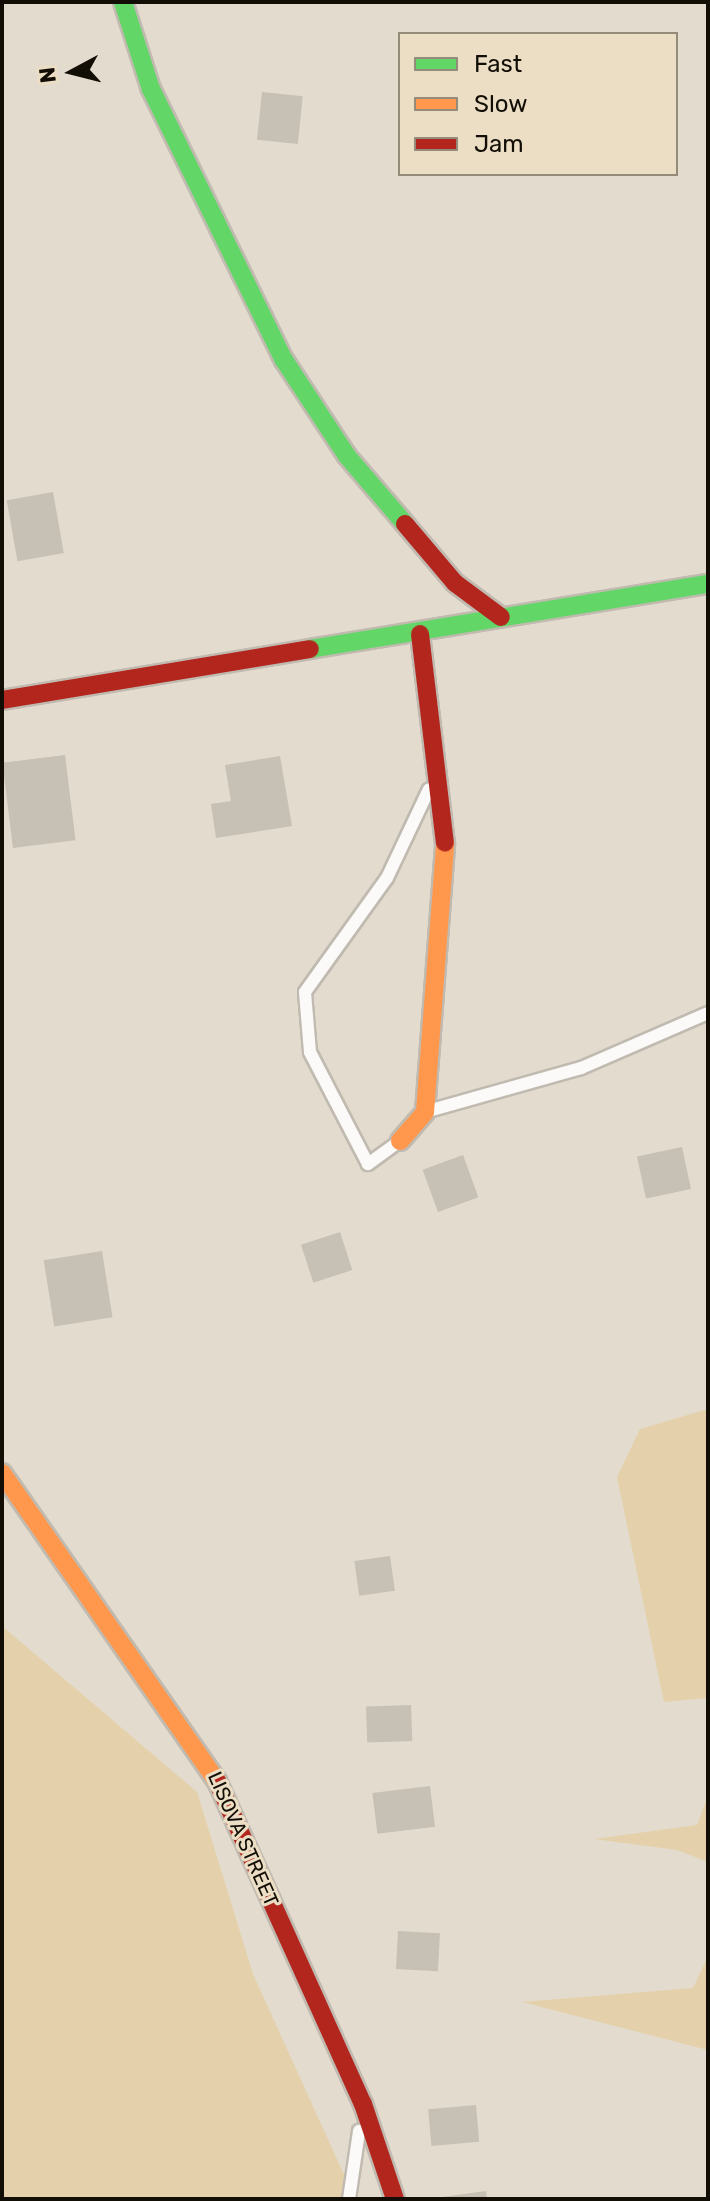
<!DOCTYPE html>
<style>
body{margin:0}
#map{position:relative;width:710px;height:2201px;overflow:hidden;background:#e3dbcd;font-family:Rubik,sans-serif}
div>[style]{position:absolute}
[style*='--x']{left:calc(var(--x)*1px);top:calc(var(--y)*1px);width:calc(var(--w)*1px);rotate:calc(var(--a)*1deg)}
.green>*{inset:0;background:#e4d1ab}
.building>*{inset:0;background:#c6c0b5;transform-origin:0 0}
.roads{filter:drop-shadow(2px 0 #c0bab0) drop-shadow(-2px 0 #c0bab0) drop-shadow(0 2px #c0bab0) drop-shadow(0 -2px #c0bab0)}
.lane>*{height:12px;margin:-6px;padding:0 6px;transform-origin:6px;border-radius:6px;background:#fbfaf8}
.fast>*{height:18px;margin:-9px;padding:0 9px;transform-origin:9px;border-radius:9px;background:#63d668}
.slow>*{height:18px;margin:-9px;padding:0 9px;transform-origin:9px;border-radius:9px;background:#ff974d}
.jam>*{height:18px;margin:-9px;padding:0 9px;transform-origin:9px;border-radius:9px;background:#b3261e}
span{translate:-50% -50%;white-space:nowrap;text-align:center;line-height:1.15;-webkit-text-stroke:6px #ebdec5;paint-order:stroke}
.street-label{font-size:20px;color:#120e06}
.frame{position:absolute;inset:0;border:4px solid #120e06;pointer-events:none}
.legend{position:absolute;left:398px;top:32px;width:280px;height:144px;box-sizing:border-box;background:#ebdec5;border:2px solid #948b79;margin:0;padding:10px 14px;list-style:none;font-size:24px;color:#120e06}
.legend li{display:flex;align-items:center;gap:16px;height:40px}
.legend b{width:40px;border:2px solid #948b79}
.north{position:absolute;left:32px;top:32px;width:80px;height:80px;-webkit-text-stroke:6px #ebdec5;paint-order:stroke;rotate:263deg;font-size:22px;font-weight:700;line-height:32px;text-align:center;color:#120e06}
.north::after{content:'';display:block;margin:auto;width:28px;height:36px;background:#120e06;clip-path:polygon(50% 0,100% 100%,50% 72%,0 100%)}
</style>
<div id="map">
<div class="green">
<i style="clip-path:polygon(708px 1409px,708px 1698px,664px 1702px,617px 1477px,640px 1429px)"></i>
<i style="clip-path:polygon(2px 1626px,197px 1792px,253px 1974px,355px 2199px,2px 2199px)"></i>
<i style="clip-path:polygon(708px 1795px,708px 1862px,677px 1850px,594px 1839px,697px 1825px)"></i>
<i style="clip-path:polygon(708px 1956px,708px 2050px,522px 2002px,693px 1988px)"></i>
</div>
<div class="building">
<i style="left:262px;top:92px;width:41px;height:48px;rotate:6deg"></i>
<i style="left:53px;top:492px;width:62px;height:47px;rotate:80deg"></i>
<i style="left:65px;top:755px;width:86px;height:63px;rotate:83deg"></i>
<i style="clip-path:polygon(280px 756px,292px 826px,216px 838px,211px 804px,231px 801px,225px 765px)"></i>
<i style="left:682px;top:1147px;width:43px;height:46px;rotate:78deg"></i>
<i style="left:463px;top:1155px;width:45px;height:43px;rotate:70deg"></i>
<i style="left:340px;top:1232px;width:40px;height:41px;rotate:72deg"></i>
<i style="left:102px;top:1251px;width:67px;height:59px;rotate:81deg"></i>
<i style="left:390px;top:1556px;width:35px;height:36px;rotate:82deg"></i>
<i style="left:411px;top:1705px;width:36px;height:45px;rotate:88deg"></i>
<i style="left:430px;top:1786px;width:41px;height:58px;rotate:83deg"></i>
<i style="left:398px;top:1931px;width:42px;height:38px;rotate:3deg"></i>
<i style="left:476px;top:2105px;width:37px;height:48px;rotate:85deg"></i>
<i style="clip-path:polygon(486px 2191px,487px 2199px,443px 2199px,442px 2197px)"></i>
</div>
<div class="roads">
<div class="lane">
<i style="--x:428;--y:1111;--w:159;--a:-15.7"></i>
<i style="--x:581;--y:1068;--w:138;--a:-23.4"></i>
<i style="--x:397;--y:1143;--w:36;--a:144"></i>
<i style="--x:368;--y:1164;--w:126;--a:-117.4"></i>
<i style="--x:310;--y:1052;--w:60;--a:-94.8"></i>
<i style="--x:305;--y:992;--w:140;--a:-54.3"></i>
<i style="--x:387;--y:878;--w:98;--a:-64.7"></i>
<i style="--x:349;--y:2199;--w:69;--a:-81.6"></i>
</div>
<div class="fast">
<i style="--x:123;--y:2;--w:91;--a:72.2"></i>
<i style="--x:151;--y:89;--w:302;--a:63.9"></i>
<i style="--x:284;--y:360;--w:115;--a:56.7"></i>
<i style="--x:347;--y:456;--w:89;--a:49.5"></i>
<i style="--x:310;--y:649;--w:403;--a:-9.3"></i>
</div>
<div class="slow">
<i style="--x:400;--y:1141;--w:38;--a:-49"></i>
<i style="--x:425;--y:1112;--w:270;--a:-85.7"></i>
<i style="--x:2;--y:1473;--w:376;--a:55.1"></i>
</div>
<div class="jam">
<i style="--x:405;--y:524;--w:77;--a:49.7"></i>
<i style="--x:455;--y:583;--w:57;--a:36.5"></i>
<i style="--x:420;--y:634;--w:210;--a:83.2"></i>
<i style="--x:2;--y:700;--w:312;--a:-9.4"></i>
<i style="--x:217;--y:1781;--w:354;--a:65.7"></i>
<i style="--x:363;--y:2104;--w:100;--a:71.4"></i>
</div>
</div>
<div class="street-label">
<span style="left:243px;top:1839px;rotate:66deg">LISOVA STREET</span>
</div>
<div class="frame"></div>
<ul class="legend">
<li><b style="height:10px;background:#63d668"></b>Fast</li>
<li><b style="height:10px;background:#ff974d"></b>Slow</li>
<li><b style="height:10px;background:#b3261e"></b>Jam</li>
</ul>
<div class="north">N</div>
</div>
